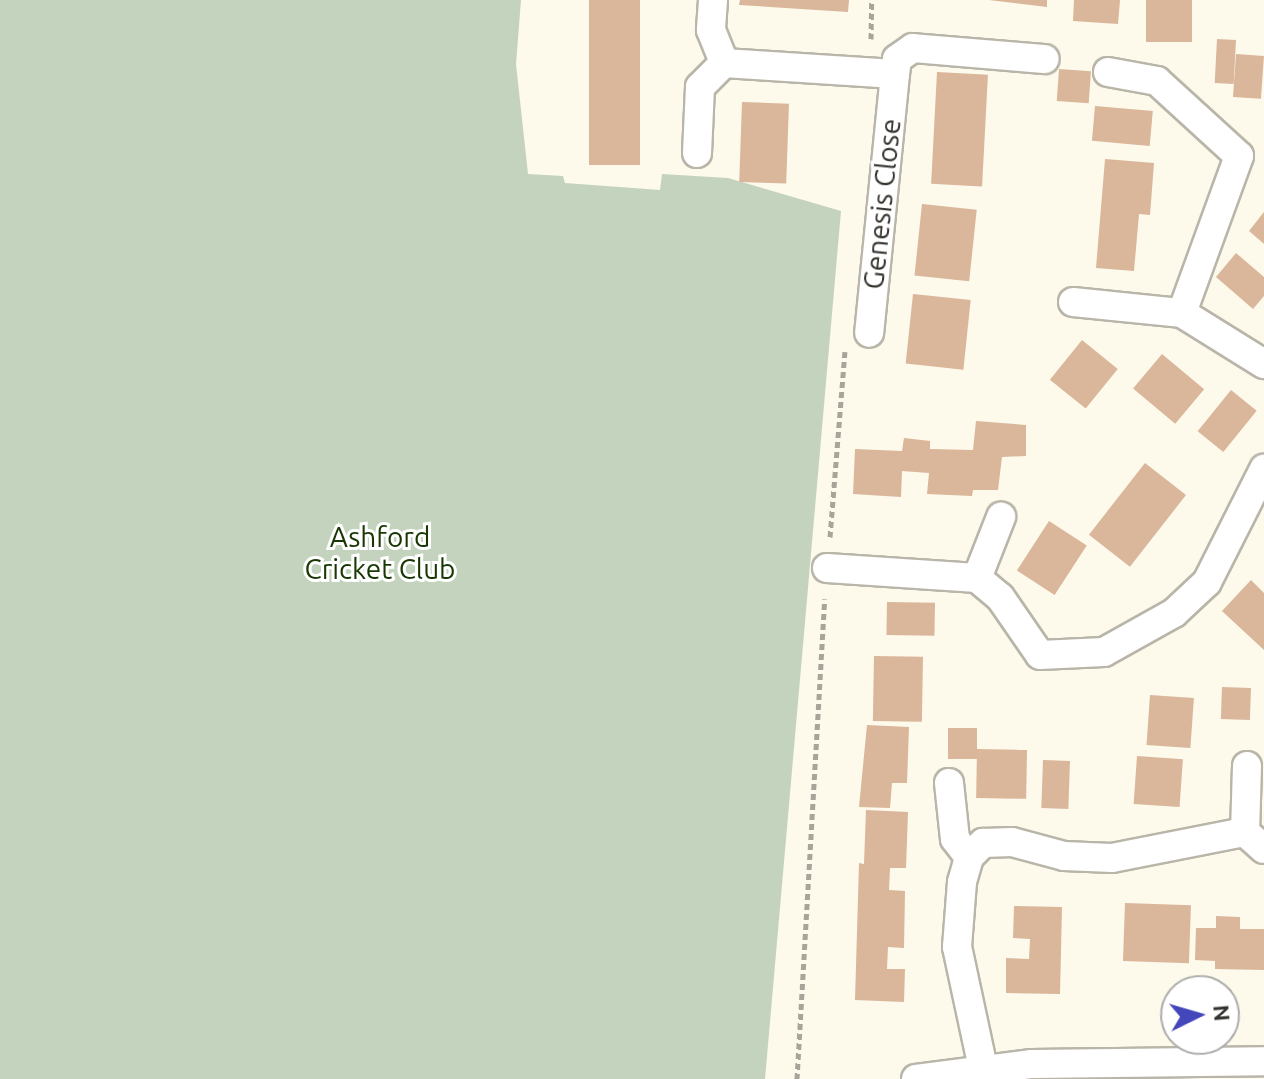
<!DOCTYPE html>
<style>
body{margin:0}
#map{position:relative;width:1264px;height:1079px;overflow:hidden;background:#fdf9eb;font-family:Ubuntu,sans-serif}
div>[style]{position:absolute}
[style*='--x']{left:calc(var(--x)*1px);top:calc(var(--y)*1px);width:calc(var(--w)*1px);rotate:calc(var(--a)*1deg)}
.green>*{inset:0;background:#c4d3bd}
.building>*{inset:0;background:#dab69b;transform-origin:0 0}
.path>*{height:5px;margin-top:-2.5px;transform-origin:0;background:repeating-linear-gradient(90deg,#a7a49a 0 6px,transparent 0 10px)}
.roads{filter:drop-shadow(2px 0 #b9b5a9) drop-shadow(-2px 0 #b9b5a9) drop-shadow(0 2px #b9b5a9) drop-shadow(0 -2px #b9b5a9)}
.street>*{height:28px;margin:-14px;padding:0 14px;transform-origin:14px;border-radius:14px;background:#fff}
span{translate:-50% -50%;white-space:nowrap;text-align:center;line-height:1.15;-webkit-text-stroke:6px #fff;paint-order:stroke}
.street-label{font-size:28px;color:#33322d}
.park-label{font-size:28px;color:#183703}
.north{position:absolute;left:1160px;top:975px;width:80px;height:80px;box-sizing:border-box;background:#fff;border:2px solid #adadab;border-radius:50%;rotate:85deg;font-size:22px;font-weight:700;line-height:32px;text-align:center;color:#33322d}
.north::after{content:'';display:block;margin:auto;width:28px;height:36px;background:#4447bc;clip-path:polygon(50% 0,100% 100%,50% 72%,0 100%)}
</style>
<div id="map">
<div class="green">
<i style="clip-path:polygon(0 0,521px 0,516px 64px,528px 174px,563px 176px,565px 183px,660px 190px,662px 174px,728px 178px,841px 211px,765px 1079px,0 1079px)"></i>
</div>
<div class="building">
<i style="left:589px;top:0;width:51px;height:165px"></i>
<i style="clip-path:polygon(740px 0,849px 0,848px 12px,739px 5px)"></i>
<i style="clip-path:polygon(989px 0,1047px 0,1047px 7px)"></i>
<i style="clip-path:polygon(1074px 0,1120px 0,1118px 24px,1073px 21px)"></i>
<i style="left:1146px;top:0;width:46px;height:42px"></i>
<i style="left:1217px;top:39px;width:19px;height:44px;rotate:3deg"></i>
<i style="left:1236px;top:54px;width:28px;height:43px;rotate:4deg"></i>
<i style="left:1059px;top:69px;width:32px;height:32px;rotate:4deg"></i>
<i style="left:937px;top:72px;width:51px;height:112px;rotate:3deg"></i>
<i style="left:742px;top:102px;width:47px;height:80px;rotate:2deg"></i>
<i style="left:1095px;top:106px;width:58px;height:35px;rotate:5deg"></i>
<i style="clip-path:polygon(1105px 159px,1154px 163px,1150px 215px,1139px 214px,1134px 271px,1096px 268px)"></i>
<i style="left:922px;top:204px;width:55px;height:72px;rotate:6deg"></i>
<i style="clip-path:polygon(1264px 212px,1264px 244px,1249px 231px)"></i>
<i style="clip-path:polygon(1236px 253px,1264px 277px,1264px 296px,1253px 309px,1216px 277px)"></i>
<i style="left:913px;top:294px;width:58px;height:70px;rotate:6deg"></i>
<i style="left:1082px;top:340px;width:46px;height:51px;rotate:39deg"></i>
<i style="left:1162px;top:354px;width:55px;height:45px;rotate:40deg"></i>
<i style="left:1231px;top:390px;width:33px;height:53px;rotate:39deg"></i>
<i style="clip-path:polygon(976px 421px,1026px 425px,1026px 456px,1002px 457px,998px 490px,973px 490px,972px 496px,927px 494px,929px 473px,902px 471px,901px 497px,853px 494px,855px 449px,902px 451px,904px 438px,930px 441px,930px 449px,973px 450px)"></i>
<i style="left:1145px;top:463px;width:52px;height:91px;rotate:38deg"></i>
<i style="left:1049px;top:521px;width:45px;height:59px;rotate:33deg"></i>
<i style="clip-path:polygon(1251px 580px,1264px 593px,1264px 650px,1222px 611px)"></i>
<i style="left:887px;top:602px;width:48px;height:33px;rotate:1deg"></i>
<i style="left:874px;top:656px;width:49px;height:65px;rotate:1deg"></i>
<i style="left:1222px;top:687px;width:29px;height:32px;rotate:2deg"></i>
<i style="left:1150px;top:695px;width:44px;height:50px;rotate:4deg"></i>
<i style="clip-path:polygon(867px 725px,909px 727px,907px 783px,892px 783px,890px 808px,859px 807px)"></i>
<i style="left:948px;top:728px;width:29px;height:31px"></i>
<i style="left:977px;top:749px;width:50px;height:49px;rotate:1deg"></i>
<i style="left:1137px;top:756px;width:46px;height:48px;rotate:4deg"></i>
<i style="left:1043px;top:760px;width:27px;height:48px;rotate:2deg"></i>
<i style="clip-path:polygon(866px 810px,908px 812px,906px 868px,890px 868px,889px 890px,905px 891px,904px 948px,888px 947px,887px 969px,905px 969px,904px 1002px,855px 1000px,859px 863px,864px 864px)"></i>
<i style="left:1125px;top:903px;width:66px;height:58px;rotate:2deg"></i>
<i style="clip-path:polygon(1014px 906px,1062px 907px,1060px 994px,1006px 993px,1006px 958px,1029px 959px,1030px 939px,1013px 938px)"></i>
<i style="clip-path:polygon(1216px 916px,1240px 917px,1240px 929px,1264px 929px,1264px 970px,1215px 969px,1215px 961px,1195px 960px,1196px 928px,1216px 928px)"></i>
</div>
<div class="path">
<i style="--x:871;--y:39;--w:39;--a:-89"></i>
<i style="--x:830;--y:537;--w:186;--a:-85.4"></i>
<i style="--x:797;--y:1079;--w:481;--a:-86.7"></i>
</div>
<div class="roads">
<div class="street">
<i style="--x:713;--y:0;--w:30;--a:94"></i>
<i style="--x:711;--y:30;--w:35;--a:68"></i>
<i style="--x:724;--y:63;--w:171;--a:3.7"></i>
<i style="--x:895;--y:74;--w:260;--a:95.7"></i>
<i style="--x:1108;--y:72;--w:50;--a:10.4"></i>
<i style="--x:1157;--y:81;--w:111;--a:42.4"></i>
<i style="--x:1239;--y:156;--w:167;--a:110"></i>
<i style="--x:895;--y:74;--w:15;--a:-82"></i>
<i style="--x:897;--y:59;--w:19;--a:-35"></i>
<i style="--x:913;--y:48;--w:132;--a:4.8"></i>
<i style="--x:697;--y:153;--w:66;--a:-87.4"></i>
<i style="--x:700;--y:87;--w:34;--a:-45"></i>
<i style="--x:1073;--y:302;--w:110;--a:5.8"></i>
<i style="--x:1182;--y:313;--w:97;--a:31.9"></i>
<i style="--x:827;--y:568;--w:150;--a:3.8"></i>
<i style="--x:977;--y:578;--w:30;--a:40"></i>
<i style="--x:1000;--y:597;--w:70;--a:55.4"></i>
<i style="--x:1040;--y:655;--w:64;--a:-2.7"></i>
<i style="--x:1104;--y:652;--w:80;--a:-29.1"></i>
<i style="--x:1174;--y:613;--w:45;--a:-43.2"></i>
<i style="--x:1207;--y:582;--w:127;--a:-63.2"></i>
<i style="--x:977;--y:578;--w:66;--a:-68.5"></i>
<i style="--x:1247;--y:766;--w:66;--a:91.7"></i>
<i style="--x:1245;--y:832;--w:25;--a:42"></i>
<i style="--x:949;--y:783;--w:56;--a:83.9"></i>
<i style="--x:955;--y:839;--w:23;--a:52"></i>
<i style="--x:983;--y:1068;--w:124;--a:-102.1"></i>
<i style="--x:957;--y:947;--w:65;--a:-85.6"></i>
<i style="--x:962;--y:882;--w:26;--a:-74"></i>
<i style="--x:969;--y:857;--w:20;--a:-45"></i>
<i style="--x:983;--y:843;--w:29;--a:-2"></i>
<i style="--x:1012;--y:842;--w:54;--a:15.1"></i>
<i style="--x:1064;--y:856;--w:48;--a:2.4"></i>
<i style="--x:1112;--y:858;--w:136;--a:-11.1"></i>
<i style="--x:916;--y:1079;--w:117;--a:-7.4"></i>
<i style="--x:1032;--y:1064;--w:232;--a:-0.7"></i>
</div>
</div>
<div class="street-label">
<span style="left:882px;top:204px;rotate:-84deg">Genesis Close</span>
</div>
<div class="park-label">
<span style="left:380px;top:553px">Ashford<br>Cricket Club</span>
</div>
<div class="north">N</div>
</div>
